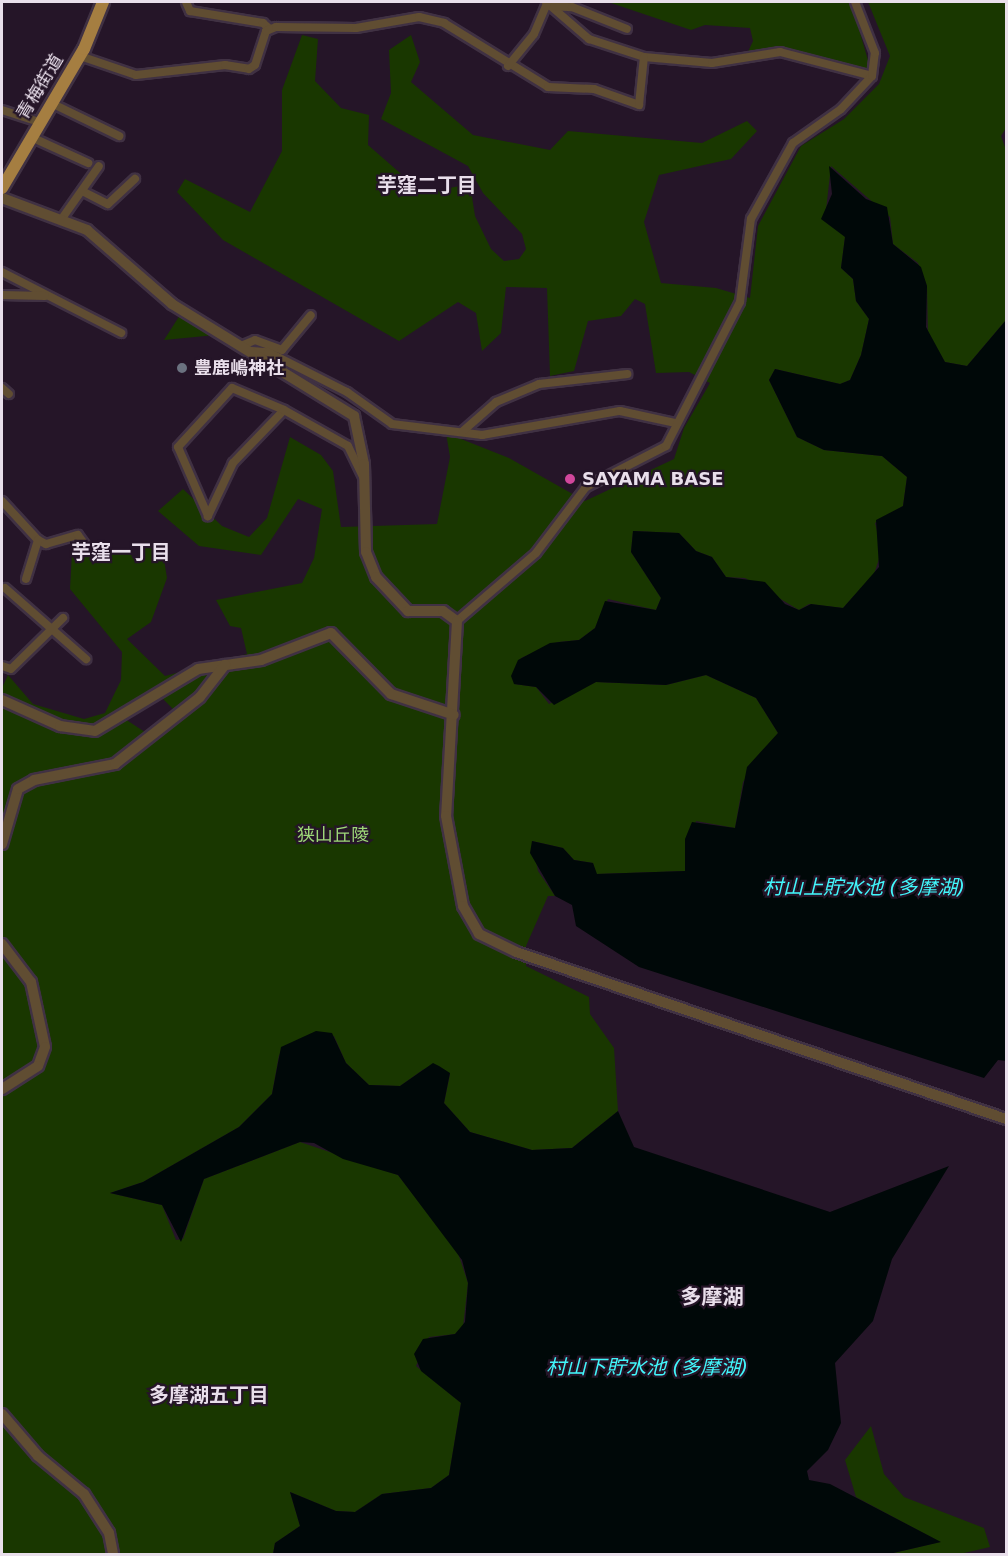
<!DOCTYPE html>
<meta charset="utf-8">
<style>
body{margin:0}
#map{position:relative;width:1008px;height:1556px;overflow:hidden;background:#251528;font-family:"DejaVu Sans","Noto Sans JP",sans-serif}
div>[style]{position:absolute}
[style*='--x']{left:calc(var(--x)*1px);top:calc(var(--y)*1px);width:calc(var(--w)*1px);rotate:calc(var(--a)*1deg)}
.green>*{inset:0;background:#193700}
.water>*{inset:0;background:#000808}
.roads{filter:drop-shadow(2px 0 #403143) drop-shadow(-2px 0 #403143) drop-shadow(0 2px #403143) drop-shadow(0 -2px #403143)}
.minor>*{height:8px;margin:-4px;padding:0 4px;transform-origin:4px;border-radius:4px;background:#604d32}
.tertiary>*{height:10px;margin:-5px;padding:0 5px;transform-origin:5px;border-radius:5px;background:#604d32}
.primary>*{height:12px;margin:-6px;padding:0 6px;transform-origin:6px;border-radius:6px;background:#a57e41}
.dots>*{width:16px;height:16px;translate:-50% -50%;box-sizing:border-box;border:3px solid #251528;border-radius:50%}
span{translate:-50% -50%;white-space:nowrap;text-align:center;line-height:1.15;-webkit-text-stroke:4.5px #251528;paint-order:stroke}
.street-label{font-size:18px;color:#e9dfeb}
.poi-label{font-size:18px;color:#e9dfeb;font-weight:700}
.left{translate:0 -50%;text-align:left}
.park-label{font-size:18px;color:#9dd778}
.neighbourhood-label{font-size:20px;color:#e9dfeb;font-weight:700}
.water-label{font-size:20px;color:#42f6fb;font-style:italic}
.quarter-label{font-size:21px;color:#e9dfeb;font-weight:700}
.frame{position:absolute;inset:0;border:3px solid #e9dfeb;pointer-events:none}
</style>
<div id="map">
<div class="green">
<i style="clip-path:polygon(608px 2px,851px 2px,870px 67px,864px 70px,775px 49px,746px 56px,753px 41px,750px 28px,705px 25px,691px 30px)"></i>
<i style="clip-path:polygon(evenodd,868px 2px,1006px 2px,1006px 128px,1001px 136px,1006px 150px,1006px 320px,967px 366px,945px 362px,928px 334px,927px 286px,918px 263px,893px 244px,890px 217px,831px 166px,826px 210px,845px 237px,841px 268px,853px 279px,856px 301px,869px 319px,861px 355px,850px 380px,840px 384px,775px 369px,769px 380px,797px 437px,824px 450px,882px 456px,907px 477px,903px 506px,875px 523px,882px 550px,874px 574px,843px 608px,809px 604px,799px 610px,745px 578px,726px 577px,712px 557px,696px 551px,679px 533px,633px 531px,631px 552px,661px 598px,656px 610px,608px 599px,595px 628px,579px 640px,558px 642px,521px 658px,514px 684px,536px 687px,549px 704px,596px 682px,666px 685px,706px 675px,756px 698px,778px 733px,743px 782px,735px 828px,696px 821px,685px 871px,596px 874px,593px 863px,574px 860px,563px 848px,532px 841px,538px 871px,555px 896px,548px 896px,526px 946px,526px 966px,589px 997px,590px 1014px,614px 1048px,618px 1111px,572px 1148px,532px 1150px,470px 1132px,444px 1103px,450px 1074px,424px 1069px,400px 1086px,369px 1085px,346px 1063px,334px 1036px,279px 1055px,272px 1094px,239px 1127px,143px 1182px,110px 1193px,162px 1205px,176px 1240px,183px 1239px,204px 1179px,300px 1142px,398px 1175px,458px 1253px,468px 1283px,463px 1327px,455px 1334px,429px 1337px,416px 1366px,461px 1403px,449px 1475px,431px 1488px,382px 1494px,355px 1512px,336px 1511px,290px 1492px,300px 1526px,275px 1543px,273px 1554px,2px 1554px,2px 688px,8px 675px,33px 704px,84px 719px,105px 713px,121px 680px,122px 652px,70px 589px,72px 553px,94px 542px,139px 558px,145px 541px,162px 547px,167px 578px,151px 622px,127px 639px,165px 676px,247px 654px,241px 628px,230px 626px,216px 600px,302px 583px,314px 558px,322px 509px,298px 499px,261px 555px,199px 546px,158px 511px,183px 489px,222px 526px,249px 537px,267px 518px,290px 437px,321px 455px,333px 471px,341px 527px,437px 524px,450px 457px,446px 433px,509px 458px,585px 501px,674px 459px,684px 428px,710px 383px,689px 372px,656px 373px,645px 304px,635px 299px,621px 316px,588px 321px,574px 371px,550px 376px,547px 288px,506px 287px,501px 333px,482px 351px,476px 313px,458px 302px,399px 341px,223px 240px,177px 192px,185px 179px,250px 212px,282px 151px,282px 90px,302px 35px,318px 39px,315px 81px,341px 108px,369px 115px,368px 145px,423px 193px,470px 184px,475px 216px,491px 249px,504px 261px,519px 259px,526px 249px,522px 234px,483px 193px,468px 166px,381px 119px,391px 93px,389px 50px,411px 35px,420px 62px,411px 82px,473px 135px,550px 150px,568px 131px,702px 143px,747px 121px,757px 131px,731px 159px,659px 175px,644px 222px,661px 283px,716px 288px,750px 298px,758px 226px,801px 146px,844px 119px,879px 84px,890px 56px,868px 2px,156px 692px,178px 714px,154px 738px,122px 717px,156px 692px)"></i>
<i style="clip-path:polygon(180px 315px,216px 335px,164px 340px)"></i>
<i style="clip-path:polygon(871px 1426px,884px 1474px,904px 1497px,984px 1528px,990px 1547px,960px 1554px,889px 1554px,940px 1542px,856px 1497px,845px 1460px)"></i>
</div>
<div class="water">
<i style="clip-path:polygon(829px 166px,866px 199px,887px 207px,893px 244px,921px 267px,927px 286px,926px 327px,945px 362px,967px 366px,1006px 320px,1006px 1061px,998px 1060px,984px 1078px,639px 967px,576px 926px,572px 905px,555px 896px,530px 853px,532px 841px,563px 848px,574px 860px,593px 863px,597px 874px,685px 871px,685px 839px,692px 822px,735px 828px,747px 767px,778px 733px,756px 698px,706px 675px,666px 685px,596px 682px,554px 705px,536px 687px,514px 684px,511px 676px,518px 660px,550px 643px,579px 640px,595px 628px,605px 601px,656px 610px,661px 598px,631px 552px,633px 531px,679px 533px,696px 551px,712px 557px,726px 577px,765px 582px,785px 604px,799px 610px,811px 604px,843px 608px,879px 567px,876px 520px,903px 506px,907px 477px,882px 456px,824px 450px,797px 437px,769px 380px,775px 369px,840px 384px,850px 380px,861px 355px,869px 319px,856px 301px,853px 279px,841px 268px,845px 237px,821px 219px,832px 194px)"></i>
<i style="clip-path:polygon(316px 1031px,332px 1033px,346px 1063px,369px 1085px,400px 1086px,433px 1063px,439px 1066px,450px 1073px,444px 1103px,470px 1132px,532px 1150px,572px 1148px,618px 1111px,634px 1147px,830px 1212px,949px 1166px,892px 1259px,873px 1321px,835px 1363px,841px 1423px,828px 1450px,807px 1471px,809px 1480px,830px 1484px,941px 1542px,889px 1554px,273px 1554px,275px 1543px,300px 1526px,290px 1492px,336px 1511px,355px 1512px,382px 1494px,431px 1488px,449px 1475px,461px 1403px,421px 1371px,414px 1354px,423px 1339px,455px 1334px,465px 1322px,468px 1283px,462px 1260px,398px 1175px,343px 1159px,314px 1143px,300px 1142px,204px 1179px,181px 1242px,162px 1205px,110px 1193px,143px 1182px,239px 1127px,272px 1094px,281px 1047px)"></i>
</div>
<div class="roads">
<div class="minor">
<i style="--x:186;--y:2;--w:10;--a:66"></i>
<i style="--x:190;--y:11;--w:74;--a:9.3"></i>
<i style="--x:263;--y:23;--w:9;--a:41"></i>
<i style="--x:546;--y:2;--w:57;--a:40.7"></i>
<i style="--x:589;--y:39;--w:58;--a:18.1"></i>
<i style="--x:644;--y:57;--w:68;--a:5"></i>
<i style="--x:712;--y:63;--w:69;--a:-9.2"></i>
<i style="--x:780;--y:52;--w:95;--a:14.6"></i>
<i style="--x:550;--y:6;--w:22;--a:3"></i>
<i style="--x:572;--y:7;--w:59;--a:21.8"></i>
<i style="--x:80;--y:56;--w:59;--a:18.7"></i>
<i style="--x:136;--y:75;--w:90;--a:-6.4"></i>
<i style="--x:225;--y:65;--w:24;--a:9"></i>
<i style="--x:249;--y:69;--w:7;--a:-34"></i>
<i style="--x:255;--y:65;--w:36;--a:-72"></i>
<i style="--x:266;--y:31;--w:11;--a:-22"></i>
<i style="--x:276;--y:27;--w:80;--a:0.7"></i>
<i style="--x:356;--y:28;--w:64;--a:-9.9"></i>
<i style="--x:419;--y:17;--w:26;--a:13"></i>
<i style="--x:444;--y:23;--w:122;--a:31.6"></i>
<i style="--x:548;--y:87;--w:46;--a:2.5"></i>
<i style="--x:594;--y:89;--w:48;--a:19.6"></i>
<i style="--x:639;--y:105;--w:48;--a:-84.1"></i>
<i style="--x:508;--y:66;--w:41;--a:-50.9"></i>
<i style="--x:534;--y:34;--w:34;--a:-67"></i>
<i style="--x:51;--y:103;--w:76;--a:25.9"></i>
<i style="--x:2;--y:110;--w:39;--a:18"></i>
<i style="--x:31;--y:137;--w:63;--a:24.5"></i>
<i style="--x:82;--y:191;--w:29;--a:27"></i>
<i style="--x:108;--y:204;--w:37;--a:-43"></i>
<i style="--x:63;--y:217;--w:62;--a:-54.8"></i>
<i style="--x:2;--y:272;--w:134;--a:27.1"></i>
<i style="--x:2;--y:295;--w:43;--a:1.3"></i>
<i style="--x:241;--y:346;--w:15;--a:-23"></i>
<i style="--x:255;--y:340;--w:29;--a:20"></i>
<i style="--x:282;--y:350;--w:45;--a:-50.4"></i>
<i style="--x:252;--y:351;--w:16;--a:4"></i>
<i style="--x:268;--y:352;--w:89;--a:26.9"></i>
<i style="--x:347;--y:392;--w:55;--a:35.4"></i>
<i style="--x:392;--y:424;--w:91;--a:7"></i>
<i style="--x:482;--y:435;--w:140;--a:-9.9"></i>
<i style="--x:620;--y:411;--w:56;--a:12.3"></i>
<i style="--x:2;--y:388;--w:9;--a:41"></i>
<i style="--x:284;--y:410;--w:74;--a:133.9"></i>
<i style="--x:233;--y:463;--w:59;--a:115.3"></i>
<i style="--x:208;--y:516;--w:75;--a:-113.5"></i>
<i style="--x:178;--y:447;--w:80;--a:-47.5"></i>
<i style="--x:232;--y:388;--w:56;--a:22.9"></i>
<i style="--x:284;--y:410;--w:73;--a:29.4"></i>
<i style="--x:348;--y:446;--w:37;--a:64"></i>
<i style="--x:463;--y:431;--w:44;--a:-41.3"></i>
<i style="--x:496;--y:402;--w:47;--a:-22.7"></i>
<i style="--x:539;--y:384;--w:89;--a:-6.5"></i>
<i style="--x:2;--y:501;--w:53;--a:47.3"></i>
<i style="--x:38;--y:540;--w:9;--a:27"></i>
<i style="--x:46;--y:544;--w:33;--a:-16"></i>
<i style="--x:78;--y:535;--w:17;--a:54"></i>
<i style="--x:26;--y:579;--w:41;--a:-72.9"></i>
<i style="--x:5;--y:588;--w:108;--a:41.2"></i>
<i style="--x:457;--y:621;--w:104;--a:-40.7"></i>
<i style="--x:536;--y:553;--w:83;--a:-52.9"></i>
<i style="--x:586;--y:487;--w:90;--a:-27.1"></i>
<i style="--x:666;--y:446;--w:162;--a:-62.8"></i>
<i style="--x:740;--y:302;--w:84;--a:-82.5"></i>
<i style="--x:751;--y:219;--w:87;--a:-61.1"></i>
<i style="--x:793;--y:143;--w:59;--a:-35.3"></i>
<i style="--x:841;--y:109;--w:45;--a:-46.8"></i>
<i style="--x:872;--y:76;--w:23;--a:-83"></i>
<i style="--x:875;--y:53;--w:55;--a:-111.4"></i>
<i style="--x:2;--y:666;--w:9;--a:18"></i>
<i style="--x:11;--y:669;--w:73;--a:-44.4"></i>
</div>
<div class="tertiary">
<i style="--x:2;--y:198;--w:91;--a:20.6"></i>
<i style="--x:87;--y:230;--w:113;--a:41"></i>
<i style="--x:172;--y:304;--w:214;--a:31.6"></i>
<i style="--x:354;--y:416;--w:49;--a:78.2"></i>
<i style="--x:364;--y:464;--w:88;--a:88.7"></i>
<i style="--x:366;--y:552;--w:27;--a:68"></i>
<i style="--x:376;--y:577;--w:47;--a:46.7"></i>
<i style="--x:408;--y:611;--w:35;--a:0"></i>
<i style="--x:443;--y:611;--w:17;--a:36"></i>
<i style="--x:457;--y:621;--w:195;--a:93.2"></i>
<i style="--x:446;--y:816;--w:92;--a:79.3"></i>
<i style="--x:463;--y:906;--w:32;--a:60"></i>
<i style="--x:479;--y:934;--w:41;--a:25.9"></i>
<i style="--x:516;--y:952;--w:518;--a:18.82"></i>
<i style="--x:2;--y:700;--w:64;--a:24.1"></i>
<i style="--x:60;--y:726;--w:35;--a:8"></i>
<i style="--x:95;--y:731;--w:120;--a:-31"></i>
<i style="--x:198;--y:669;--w:64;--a:-8.1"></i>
<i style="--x:261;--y:660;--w:75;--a:-21.1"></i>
<i style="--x:331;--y:633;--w:86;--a:45.5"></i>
<i style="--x:391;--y:694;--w:66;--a:18.4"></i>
<i style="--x:2;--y:844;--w:57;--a:-73.8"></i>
<i style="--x:18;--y:789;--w:18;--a:-29"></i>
<i style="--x:34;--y:780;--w:83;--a:-11.2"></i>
<i style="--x:115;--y:764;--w:108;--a:-38.2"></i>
<i style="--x:200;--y:697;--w:41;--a:-52"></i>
<i style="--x:2;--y:944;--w:48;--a:52.7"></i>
<i style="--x:31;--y:982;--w:66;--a:77.8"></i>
<i style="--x:45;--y:1047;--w:20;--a:110"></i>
<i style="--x:38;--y:1066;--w:43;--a:147.4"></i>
<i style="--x:2;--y:1414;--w:55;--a:49.4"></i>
<i style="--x:38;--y:1456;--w:60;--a:39.6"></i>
<i style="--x:84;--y:1494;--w:46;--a:57.3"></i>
<i style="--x:109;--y:1533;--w:21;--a:79"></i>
</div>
<div class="primary">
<i style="--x:2;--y:188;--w:161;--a:-59.5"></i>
<i style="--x:84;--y:49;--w:51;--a:-68"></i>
</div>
</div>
<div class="dots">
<i style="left:182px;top:368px;background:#6b7280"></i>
<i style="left:570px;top:479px;background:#d1479c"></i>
</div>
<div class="street-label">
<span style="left:40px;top:87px;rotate:-59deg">青梅街道</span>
</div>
<div class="poi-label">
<span class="left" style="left:194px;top:368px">豊鹿嶋神社</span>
<span class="left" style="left:582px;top:479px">SAYAMA BASE</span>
</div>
<div class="park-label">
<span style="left:333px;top:835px">狭山丘陵</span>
</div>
<div class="neighbourhood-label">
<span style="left:427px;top:185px">芋窪二丁目</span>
<span style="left:121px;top:552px">芋窪一丁目</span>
<span style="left:209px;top:1395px">多摩湖五丁目</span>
</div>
<div class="water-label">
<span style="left:864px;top:887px">村山上貯水池 (多摩湖)</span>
<span style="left:647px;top:1367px">村山下貯水池 (多摩湖)</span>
</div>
<div class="quarter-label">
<span style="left:712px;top:1297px">多摩湖</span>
</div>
<div class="frame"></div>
</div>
